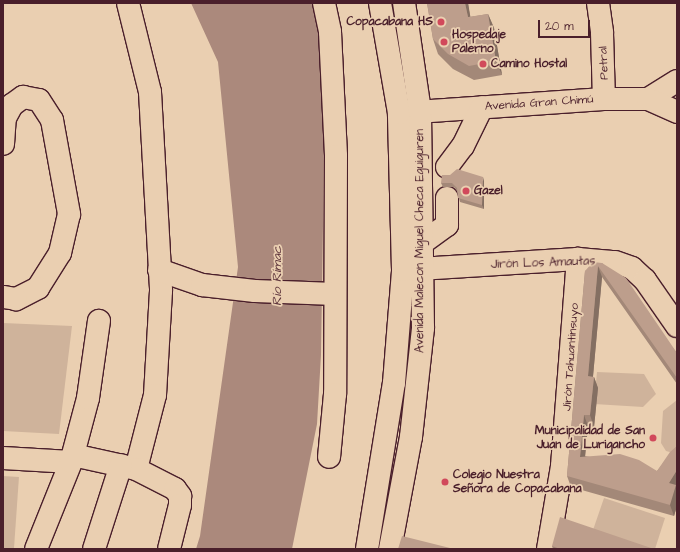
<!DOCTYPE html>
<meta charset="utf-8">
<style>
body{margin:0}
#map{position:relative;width:680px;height:552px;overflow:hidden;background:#eacfb1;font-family:"Architects Daughter",sans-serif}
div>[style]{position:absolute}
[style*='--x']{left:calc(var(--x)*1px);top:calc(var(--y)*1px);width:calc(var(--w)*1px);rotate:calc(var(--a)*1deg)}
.green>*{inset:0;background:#cfb39b;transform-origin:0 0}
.water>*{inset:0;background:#ab897c}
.roads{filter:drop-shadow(1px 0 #4a1f2b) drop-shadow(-1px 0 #4a1f2b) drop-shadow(0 1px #4a1f2b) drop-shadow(0 -1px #4a1f2b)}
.minor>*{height:22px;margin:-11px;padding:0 11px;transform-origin:11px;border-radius:11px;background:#eacfb1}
.major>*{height:22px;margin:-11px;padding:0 11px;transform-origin:11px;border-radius:11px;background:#eacfb1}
.wall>*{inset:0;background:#a38878}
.shaded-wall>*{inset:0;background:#846f62}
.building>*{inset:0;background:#bd9e8c}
.dots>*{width:11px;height:11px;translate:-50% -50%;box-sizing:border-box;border:2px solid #eacfb1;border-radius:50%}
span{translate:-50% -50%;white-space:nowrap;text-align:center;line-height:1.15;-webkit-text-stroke:3.5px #eacfb1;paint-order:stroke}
.poi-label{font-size:12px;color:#4a1f2b;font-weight:700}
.right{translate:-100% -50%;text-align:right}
.left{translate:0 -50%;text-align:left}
.street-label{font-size:12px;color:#4a1f2b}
.water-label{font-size:13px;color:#5d343b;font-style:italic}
.frame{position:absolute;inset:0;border:4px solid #4a1f2b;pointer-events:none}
.scale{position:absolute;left:538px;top:20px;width:52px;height:18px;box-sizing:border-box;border:2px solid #4a1f2b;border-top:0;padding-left:5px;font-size:12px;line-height:14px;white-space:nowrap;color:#4a1f2b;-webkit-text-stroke:3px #eacfb1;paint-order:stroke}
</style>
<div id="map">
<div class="green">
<i style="clip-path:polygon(3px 323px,72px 326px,59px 434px,3px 431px)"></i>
<i style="clip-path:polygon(597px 372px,644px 374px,656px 394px,643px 407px,594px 404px)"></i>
<i style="clip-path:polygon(677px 400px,677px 454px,666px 451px,661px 443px,663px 411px)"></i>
<i style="left:3px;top:476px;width:16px;height:73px;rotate:4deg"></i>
<i style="clip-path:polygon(604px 498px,665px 518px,655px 549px,639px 549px,592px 533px)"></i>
</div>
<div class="water">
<i style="clip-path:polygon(191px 3px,320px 3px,326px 31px,321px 355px,317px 424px,292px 549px,196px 549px,200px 536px,238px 267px,218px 62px)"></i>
</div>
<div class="roads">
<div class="minor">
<i style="--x:128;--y:3;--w:92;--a:76.1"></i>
<i style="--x:150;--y:92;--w:199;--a:86.8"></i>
<i style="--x:161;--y:291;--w:104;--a:93.3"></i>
<i style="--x:155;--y:395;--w:76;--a:104.4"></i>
<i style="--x:324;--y:3;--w:30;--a:78"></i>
<i style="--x:330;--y:32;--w:124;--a:87.2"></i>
<i style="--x:336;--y:156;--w:238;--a:90.2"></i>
<i style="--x:335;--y:394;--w:63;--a:95.4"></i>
<i style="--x:598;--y:3;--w:30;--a:82"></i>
<i style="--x:602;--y:33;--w:66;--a:88.3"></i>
<i style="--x:648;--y:99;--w:34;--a:-32"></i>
<i style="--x:402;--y:113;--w:202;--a:-4"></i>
<i style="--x:604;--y:99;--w:44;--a:0"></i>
<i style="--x:648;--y:99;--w:32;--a:24"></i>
<i style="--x:3;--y:144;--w:26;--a:-86"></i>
<i style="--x:5;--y:118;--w:15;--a:-62"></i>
<i style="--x:12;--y:105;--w:14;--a:-36"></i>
<i style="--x:23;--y:97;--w:16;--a:11"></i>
<i style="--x:39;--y:100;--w:24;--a:57"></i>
<i style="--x:52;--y:120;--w:96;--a:79.7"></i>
<i style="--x:69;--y:214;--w:40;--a:103"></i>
<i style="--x:60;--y:253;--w:41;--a:122.2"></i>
<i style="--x:38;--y:288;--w:25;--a:153"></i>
<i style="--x:16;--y:299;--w:13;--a:-171"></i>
<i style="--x:447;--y:167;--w:26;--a:-53"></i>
<i style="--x:463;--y:146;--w:43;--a:-64"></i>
<i style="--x:422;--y:243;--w:31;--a:-36"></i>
<i style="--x:447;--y:225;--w:27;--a:-90"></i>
<i style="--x:159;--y:270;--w:46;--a:19.2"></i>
<i style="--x:202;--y:285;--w:53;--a:6.5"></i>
<i style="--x:255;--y:291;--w:80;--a:2.1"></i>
<i style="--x:403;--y:270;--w:175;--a:-3.6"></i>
<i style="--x:578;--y:259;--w:37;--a:5"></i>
<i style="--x:615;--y:262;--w:18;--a:19"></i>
<i style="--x:632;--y:268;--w:18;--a:43"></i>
<i style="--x:645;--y:280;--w:56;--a:55.2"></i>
<i style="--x:73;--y:455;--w:65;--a:12.5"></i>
<i style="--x:136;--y:469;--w:44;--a:27.1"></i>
<i style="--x:175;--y:489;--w:9;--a:54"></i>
<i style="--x:180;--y:496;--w:9;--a:90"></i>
<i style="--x:180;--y:505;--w:45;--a:104"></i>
<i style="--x:3;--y:458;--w:68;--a:3.4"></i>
<i style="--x:36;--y:549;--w:94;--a:-68.1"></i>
<i style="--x:71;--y:462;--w:66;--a:-75.1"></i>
<i style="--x:88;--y:398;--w:78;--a:-81.9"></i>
<i style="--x:94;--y:549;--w:88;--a:-72.2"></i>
<i style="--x:548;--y:549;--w:84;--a:-80.4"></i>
<i style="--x:562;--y:466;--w:208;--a:-85.6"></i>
</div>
<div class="major">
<i style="--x:367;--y:549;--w:168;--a:-80.8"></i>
<i style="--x:394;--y:383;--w:113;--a:-85.4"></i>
<i style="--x:403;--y:270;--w:157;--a:-91.5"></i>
<i style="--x:399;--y:113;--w:112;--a:-99.8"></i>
<i style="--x:390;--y:549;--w:114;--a:-79.4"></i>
<i style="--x:411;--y:437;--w:110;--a:-83.7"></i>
<i style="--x:423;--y:328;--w:217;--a:-90.8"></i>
<i style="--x:420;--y:111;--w:109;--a:-98.4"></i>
</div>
</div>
<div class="wall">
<i style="clip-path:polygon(427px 3px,468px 3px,470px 17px,488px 14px,494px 28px,502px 75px,474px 80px,453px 69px,438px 54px,433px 39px)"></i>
<i style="clip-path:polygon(484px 181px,484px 209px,460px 202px,457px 191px,454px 187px,443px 187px,441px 183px)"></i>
<i style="clip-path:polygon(602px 263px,677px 353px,677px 384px,602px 277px,593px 377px,594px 377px,598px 388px,594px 427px,588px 426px,585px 456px,657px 471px,677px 446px,677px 506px,674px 516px,571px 487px,567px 476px,585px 271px)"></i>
<i style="clip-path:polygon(552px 546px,654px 549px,553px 549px)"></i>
</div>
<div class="shaded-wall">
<i style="clip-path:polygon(465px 3px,468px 3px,473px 32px,468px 17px)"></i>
<i style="clip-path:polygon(488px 14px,494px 28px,502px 75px,496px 61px)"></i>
<i style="clip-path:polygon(483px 177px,484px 181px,484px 209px,482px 205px)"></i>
<i style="clip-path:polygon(598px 266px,602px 277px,592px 387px,588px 376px)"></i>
<i style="clip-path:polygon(594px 377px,598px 388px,594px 427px,590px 415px)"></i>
<i style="clip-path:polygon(584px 415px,588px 426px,584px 468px,580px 457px)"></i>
<i style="clip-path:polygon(677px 470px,677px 506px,674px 516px,670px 505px,669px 483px)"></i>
</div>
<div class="building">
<i style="clip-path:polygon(427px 3px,465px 3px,468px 17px,488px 14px,496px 61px,469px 66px,448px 54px,433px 39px)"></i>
<i style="clip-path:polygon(457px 169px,483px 177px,482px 205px,458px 198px,457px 188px,452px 183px,441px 183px,442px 175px,450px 175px)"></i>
<i style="clip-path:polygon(593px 262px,602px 263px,626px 278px,677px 353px,677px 378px,598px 266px,588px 376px,594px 377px,590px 415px,584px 415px,580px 457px,620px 454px,639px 460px,657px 471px,670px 452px,677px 446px,677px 470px,669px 483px,676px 485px,670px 505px,567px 476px,585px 271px)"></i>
<i style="clip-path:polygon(560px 517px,654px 549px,560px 549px,552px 546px)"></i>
<i style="clip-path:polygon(402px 536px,454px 549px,398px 549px)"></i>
</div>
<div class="dots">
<i style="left:441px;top:22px;background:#d1495b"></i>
<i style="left:444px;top:42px;background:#d1495b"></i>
<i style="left:483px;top:64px;background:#d1495b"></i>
<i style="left:466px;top:191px;background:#d1495b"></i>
<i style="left:653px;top:438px;background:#d1495b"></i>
<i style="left:445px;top:482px;background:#d1495b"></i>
</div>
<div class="poi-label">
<span class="right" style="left:433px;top:22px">Copacabana HS</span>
<span class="left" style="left:452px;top:42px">Hospedaje<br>Palerno</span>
<span class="left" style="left:491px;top:64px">Camino Hostal</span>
<span class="left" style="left:474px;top:191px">Gazel</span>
<span class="right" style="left:645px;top:438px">Municipalidad de San<br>Juan de Lurigancho</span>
<span class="left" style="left:453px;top:482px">Colegio Nuestra<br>Señora de Copacabana</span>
</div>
<div class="street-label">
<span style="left:604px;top:63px;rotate:-92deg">Petral</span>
<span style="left:539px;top:103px;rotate:-4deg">Avenida Gran Chimú</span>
<span style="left:420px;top:241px;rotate:-90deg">Avenida Malecon Miguel Checa Eguiguren</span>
<span style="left:543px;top:263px;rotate:-2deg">Jirón Los Amautas</span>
<span style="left:571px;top:357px;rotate:-86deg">Jirón Tahuantinsuyo</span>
</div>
<div class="water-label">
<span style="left:277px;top:276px;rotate:-90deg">Río Rímac</span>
</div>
<div class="frame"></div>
<div class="scale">20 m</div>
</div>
